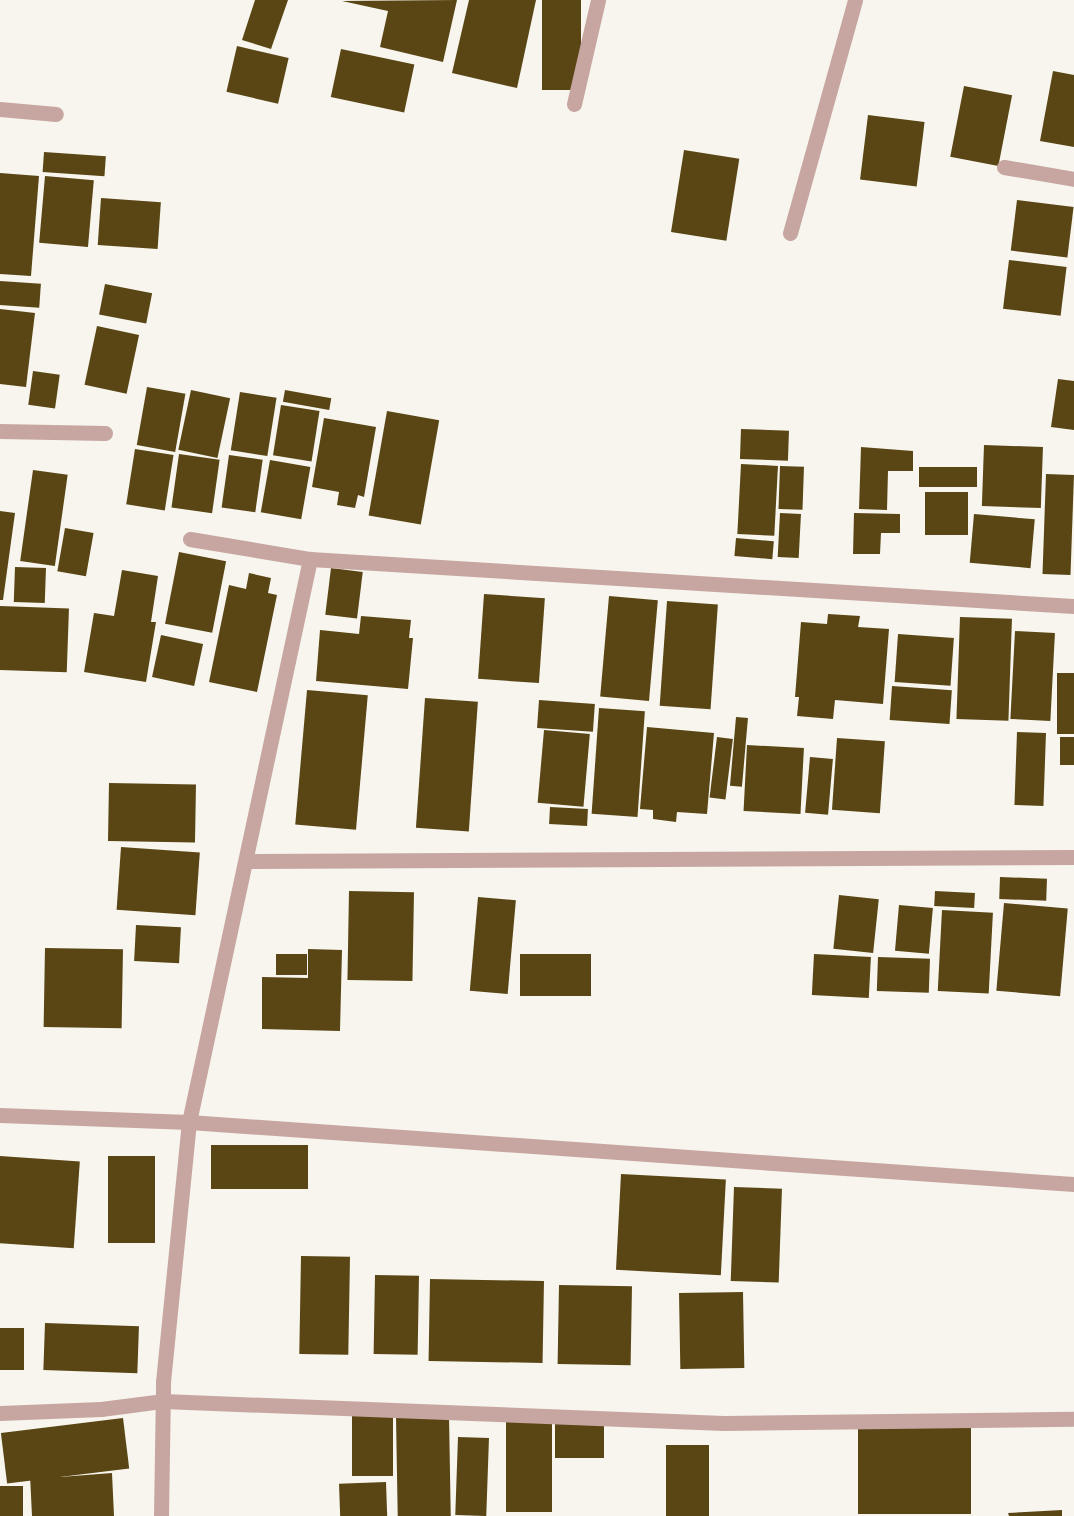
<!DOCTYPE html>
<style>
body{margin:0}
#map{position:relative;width:1074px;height:1516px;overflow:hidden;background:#f7f5ee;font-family:"Libre Baskerville",serif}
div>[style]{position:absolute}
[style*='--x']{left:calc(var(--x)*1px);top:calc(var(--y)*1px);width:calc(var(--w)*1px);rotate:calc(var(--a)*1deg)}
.building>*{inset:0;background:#594614;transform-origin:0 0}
.minor>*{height:15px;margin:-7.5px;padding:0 7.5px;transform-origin:7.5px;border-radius:7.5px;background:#c7a6a1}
span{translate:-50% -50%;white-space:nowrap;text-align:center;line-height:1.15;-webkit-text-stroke:6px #f7f5ee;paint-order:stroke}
</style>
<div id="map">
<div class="building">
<i style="clip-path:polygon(255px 0,288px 0,271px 49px,242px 40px)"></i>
<i style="clip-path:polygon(457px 0,443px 62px,380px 47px,388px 11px,342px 1px)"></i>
<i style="clip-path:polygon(469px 0,536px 0,517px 88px,452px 73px)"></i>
<i style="left:542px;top:0;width:39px;height:90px"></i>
<i style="left:237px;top:46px;width:53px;height:47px;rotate:13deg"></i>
<i style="left:341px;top:49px;width:75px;height:49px;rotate:12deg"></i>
<i style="clip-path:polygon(1053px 71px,1074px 75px,1074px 147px,1040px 141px)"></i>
<i style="left:964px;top:86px;width:49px;height:72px;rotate:11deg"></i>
<i style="left:868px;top:115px;width:57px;height:65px;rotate:7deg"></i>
<i style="left:684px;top:150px;width:56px;height:83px;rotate:9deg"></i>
<i style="left:44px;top:152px;width:62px;height:20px;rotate:4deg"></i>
<i style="clip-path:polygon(0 173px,39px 176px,31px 276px,0 274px)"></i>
<i style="left:45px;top:176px;width:49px;height:67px;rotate:5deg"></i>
<i style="left:101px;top:198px;width:60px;height:47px;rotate:4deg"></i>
<i style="left:1017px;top:200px;width:57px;height:51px;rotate:7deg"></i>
<i style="left:1009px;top:260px;width:58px;height:49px;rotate:7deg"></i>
<i style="left:0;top:281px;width:41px;height:24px;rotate:4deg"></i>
<i style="left:105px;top:284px;width:48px;height:31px;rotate:11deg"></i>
<i style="clip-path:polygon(0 309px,35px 313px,26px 387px,0 384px)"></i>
<i style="left:97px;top:326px;width:43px;height:60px;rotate:12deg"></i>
<i style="left:33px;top:371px;width:27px;height:34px;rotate:8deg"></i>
<i style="clip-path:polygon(1058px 379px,1074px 381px,1074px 430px,1051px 427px)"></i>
<i style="left:147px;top:387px;width:39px;height:59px;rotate:10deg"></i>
<i style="left:191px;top:390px;width:40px;height:61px;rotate:12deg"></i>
<i style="left:285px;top:390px;width:47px;height:12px;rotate:10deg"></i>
<i style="left:240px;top:392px;width:37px;height:59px;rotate:9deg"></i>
<i style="left:281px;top:405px;width:39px;height:51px;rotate:9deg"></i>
<i style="left:387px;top:411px;width:53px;height:106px;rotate:10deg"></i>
<i style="clip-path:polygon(324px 418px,376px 427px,364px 497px,358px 495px,355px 508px,337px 505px,339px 492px,312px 487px)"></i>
<i style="left:741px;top:429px;width:48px;height:30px;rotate:2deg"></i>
<i style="left:984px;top:445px;width:59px;height:61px;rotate:2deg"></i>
<i style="clip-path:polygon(861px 447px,913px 451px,913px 471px,888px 471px,887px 510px,859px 509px)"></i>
<i style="left:135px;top:449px;width:39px;height:56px;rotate:9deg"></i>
<i style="left:179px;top:454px;width:41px;height:54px;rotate:8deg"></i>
<i style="left:229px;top:455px;width:34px;height:53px;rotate:8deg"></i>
<i style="left:270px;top:460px;width:41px;height:53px;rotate:10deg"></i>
<i style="left:741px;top:464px;width:37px;height:70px;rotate:3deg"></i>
<i style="left:780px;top:466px;width:24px;height:43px;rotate:2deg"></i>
<i style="left:977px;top:467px;width:20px;height:58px;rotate:90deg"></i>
<i style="left:33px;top:470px;width:35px;height:92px;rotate:8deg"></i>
<i style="left:1046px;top:474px;width:28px;height:100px;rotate:2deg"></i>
<i style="left:925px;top:492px;width:43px;height:43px"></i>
<i style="clip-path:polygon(0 511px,15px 513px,3px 600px,0 600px)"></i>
<i style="left:780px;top:513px;width:21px;height:44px;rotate:3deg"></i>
<i style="clip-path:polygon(854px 513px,900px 514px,900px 533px,881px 533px,880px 554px,853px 554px)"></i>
<i style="left:974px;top:514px;width:61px;height:49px;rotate:5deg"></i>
<i style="left:65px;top:528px;width:29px;height:44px;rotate:10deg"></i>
<i style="left:736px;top:538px;width:38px;height:18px;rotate:5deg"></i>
<i style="left:179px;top:552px;width:48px;height:73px;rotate:11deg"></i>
<i style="left:15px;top:567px;width:31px;height:35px;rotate:2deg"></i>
<i style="left:331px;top:568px;width:32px;height:47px;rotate:7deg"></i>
<i style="clip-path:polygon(122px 570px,158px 576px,151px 622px,156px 622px,146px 682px,84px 672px,94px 613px,114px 616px)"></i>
<i style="clip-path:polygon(249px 573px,271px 578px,268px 593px,277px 595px,257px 692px,209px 682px,229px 585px,246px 589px)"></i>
<i style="left:484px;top:594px;width:61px;height:85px;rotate:4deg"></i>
<i style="left:609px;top:596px;width:49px;height:101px;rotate:5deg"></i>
<i style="left:667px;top:601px;width:51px;height:105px;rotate:4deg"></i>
<i style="left:0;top:606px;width:69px;height:64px;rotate:2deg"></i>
<i style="clip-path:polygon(828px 614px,860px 616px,858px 627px,889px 629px,883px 704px,835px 700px,833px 719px,797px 716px,799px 697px,795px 697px,801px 622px,827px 624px)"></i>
<i style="clip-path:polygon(361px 616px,411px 620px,409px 638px,413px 638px,408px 689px,316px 681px,320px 630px,359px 634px)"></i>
<i style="left:960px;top:617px;width:52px;height:102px;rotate:2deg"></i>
<i style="left:1015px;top:631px;width:40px;height:88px;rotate:3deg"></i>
<i style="left:898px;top:634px;width:56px;height:48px;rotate:4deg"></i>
<i style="left:161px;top:635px;width:43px;height:43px;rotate:12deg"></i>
<i style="left:1057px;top:673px;width:17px;height:61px"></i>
<i style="left:892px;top:686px;width:60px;height:34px;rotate:4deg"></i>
<i style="left:307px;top:690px;width:61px;height:135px;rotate:5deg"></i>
<i style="left:425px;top:698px;width:53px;height:130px;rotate:4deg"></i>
<i style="left:539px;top:700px;width:56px;height:28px;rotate:4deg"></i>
<i style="left:599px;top:708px;width:46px;height:106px;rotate:4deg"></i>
<i style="left:736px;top:717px;width:12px;height:69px;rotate:5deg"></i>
<i style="clip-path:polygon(647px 727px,714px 733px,707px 814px,677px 812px,676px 822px,653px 819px,653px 810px,640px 809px)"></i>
<i style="left:544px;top:730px;width:46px;height:73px;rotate:5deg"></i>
<i style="left:1017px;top:732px;width:29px;height:73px;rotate:2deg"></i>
<i style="left:717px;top:737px;width:16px;height:61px;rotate:7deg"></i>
<i style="left:1060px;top:737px;width:14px;height:28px"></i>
<i style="left:837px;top:738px;width:48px;height:72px;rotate:4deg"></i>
<i style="left:747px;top:745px;width:57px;height:66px;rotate:3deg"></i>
<i style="left:810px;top:757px;width:23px;height:56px;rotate:5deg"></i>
<i style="left:109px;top:783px;width:87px;height:58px;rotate:1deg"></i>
<i style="left:550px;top:807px;width:38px;height:17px;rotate:3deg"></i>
<i style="left:121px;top:847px;width:79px;height:63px;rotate:4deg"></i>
<i style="left:1000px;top:877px;width:47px;height:22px;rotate:2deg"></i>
<i style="left:349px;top:891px;width:65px;height:89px;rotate:1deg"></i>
<i style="left:935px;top:891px;width:40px;height:15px;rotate:3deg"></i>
<i style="left:839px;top:895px;width:40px;height:54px;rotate:6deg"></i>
<i style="left:478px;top:897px;width:38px;height:94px;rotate:5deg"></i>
<i style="left:1004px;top:903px;width:64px;height:88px;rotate:5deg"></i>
<i style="left:899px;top:905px;width:34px;height:46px;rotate:5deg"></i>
<i style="left:942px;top:910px;width:51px;height:81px;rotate:3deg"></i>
<i style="left:136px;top:925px;width:45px;height:36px;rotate:3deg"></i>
<i style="left:45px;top:948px;width:78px;height:79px;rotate:1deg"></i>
<i style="clip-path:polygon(308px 949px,342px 950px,340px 1031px,262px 1029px,262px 977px,308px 978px)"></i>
<i style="left:276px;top:954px;width:31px;height:21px"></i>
<i style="left:520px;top:954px;width:71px;height:42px"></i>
<i style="left:814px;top:954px;width:57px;height:41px;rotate:3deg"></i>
<i style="left:878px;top:957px;width:52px;height:34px;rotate:2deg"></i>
<i style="left:211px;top:1145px;width:97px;height:44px"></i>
<i style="left:0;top:1156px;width:80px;height:87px;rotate:4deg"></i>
<i style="left:108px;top:1156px;width:47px;height:87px"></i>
<i style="left:621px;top:1174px;width:105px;height:96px;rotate:3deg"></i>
<i style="left:734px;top:1187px;width:48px;height:94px;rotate:2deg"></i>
<i style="left:301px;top:1256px;width:49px;height:98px;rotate:1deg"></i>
<i style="left:375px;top:1275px;width:44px;height:79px;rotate:1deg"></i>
<i style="left:430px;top:1279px;width:114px;height:82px;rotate:1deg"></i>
<i style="left:559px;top:1285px;width:73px;height:79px;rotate:1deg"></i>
<i style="left:743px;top:1292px;width:76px;height:64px;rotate:89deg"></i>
<i style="left:45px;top:1323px;width:94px;height:47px;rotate:2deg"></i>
<i style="left:0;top:1328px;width:24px;height:42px"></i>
<i style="left:352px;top:1416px;width:41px;height:60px"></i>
<i style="left:449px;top:1416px;width:100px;height:53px;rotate:89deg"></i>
<i style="left:123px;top:1418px;width:51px;height:123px;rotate:83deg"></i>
<i style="left:506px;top:1418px;width:46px;height:94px"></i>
<i style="left:604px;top:1423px;width:35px;height:49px;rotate:90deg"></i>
<i style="left:858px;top:1424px;width:113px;height:90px"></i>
<i style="left:458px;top:1437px;width:31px;height:78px;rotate:2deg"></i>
<i style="left:666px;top:1445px;width:43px;height:71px"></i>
<i style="clip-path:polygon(112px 1473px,114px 1516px,32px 1516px,30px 1475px,60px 1477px)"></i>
<i style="left:386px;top:1482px;width:34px;height:47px;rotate:88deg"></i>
<i style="left:0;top:1486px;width:23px;height:30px"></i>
<i style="clip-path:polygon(1062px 1510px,1062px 1516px,1009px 1516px,1008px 1513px)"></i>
</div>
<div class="minor">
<i style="--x:574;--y:104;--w:107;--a:-77"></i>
<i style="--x:0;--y:109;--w:56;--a:5.1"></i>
<i style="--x:1004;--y:167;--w:71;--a:9.7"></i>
<i style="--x:790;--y:233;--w:242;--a:-74.4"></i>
<i style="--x:0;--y:431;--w:105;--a:1.1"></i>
<i style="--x:190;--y:539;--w:122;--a:9.5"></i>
<i style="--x:247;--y:861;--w:827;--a:-0.28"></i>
<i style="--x:0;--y:1115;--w:189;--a:2.1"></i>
<i style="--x:189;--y:1122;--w:887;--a:4.01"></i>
<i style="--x:0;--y:1413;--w:101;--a:-2.3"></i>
<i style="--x:101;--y:1409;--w:63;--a:-7.4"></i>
<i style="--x:163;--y:1401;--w:561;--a:2.25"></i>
<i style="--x:724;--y:1423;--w:350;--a:-0.7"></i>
<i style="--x:161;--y:1516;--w:134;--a:-89.1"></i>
<i style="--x:163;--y:1382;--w:261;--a:-84.3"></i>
<i style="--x:189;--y:1122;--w:576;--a:-77.87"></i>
<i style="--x:310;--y:559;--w:765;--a:3.52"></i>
</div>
</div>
